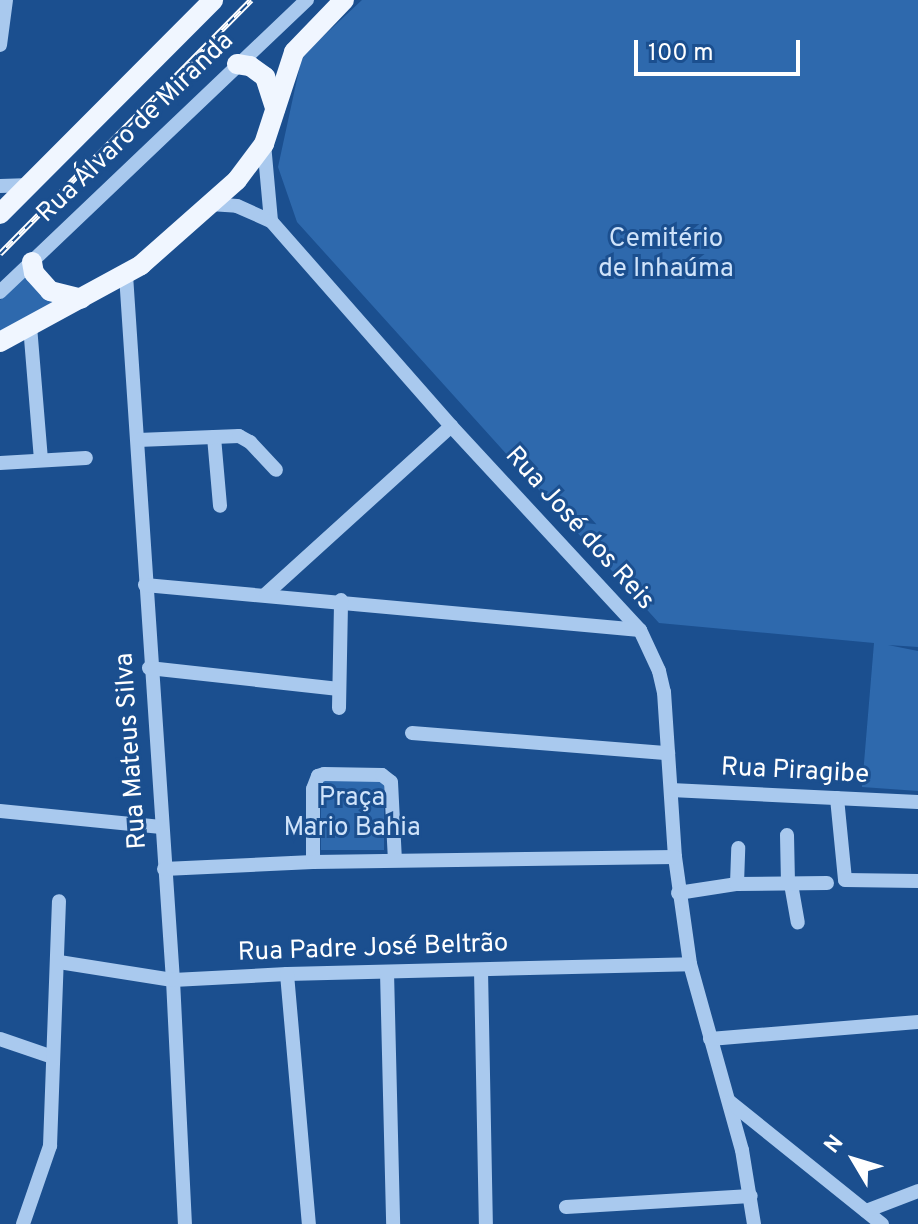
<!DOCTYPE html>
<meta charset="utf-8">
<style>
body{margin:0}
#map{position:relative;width:918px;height:1224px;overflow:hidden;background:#1b4f8f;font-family:Overpass,sans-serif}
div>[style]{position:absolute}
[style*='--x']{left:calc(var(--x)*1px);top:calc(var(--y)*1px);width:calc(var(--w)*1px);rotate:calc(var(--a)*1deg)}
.green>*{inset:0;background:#2e69ad;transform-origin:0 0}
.minor>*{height:14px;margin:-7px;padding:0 7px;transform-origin:7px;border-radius:7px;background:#a9c9ee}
.major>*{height:20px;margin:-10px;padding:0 10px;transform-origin:10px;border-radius:10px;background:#f0f6ff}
.rail>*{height:6px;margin-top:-3px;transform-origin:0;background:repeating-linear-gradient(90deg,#1b4f8f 0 9px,#fff 0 18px);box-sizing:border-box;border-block:2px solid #fff}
span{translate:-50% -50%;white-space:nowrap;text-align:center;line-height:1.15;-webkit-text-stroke:6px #1b4f8f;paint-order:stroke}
.street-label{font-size:26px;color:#fff}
.park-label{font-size:26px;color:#cfe3fa}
.north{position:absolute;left:814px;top:1120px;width:80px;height:80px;-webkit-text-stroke:6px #1b4f8f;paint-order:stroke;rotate:308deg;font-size:22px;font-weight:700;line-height:32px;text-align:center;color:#fff}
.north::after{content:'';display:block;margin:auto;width:28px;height:36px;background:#fff;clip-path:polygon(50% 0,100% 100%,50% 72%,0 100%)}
.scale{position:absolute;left:634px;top:40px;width:166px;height:36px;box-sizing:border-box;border:4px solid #fff;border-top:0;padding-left:10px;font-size:24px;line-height:28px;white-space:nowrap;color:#fff;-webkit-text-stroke:6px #1b4f8f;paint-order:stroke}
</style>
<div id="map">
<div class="green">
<i style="clip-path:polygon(362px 0,918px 0,918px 647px,888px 645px,918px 651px,918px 791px,862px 787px,874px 643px,659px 623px,297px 222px,278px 167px,302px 56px)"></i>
<i style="clip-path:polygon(27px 275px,58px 303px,0 334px,0 300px)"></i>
<i style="left:321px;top:779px;width:63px;height:71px"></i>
</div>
<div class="minor">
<i style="--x:0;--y:45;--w:45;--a:-82.4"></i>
<i style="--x:264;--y:144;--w:77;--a:84.8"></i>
<i style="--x:0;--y:186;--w:31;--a:-2"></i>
<i style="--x:210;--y:204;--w:27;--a:4"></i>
<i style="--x:237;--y:206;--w:37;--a:24"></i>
<i style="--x:271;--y:221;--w:273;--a:48.7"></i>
<i style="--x:451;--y:426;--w:278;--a:47.2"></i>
<i style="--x:640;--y:630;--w:45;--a:65.1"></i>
<i style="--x:659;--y:671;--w:22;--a:77"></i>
<i style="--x:664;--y:692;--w:165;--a:86.2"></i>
<i style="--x:675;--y:857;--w:108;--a:82"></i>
<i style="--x:690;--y:964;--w:193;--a:74.4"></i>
<i style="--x:742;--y:1150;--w:75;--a:80.8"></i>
<i style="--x:126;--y:275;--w:707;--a:86.19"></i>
<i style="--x:173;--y:980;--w:244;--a:87.2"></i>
<i style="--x:0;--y:292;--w:424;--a:-43.6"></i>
<i style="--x:30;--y:326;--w:133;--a:85.3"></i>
<i style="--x:214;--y:437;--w:69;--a:85"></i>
<i style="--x:138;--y:440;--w:101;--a:-2.3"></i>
<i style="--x:239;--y:436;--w:13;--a:29"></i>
<i style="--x:250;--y:442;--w:38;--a:47"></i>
<i style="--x:0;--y:463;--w:86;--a:-3.3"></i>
<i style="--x:145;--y:585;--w:497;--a:5.2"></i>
<i style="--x:266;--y:594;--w:250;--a:-42.2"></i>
<i style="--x:149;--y:668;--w:191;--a:6.3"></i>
<i style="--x:339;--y:708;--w:108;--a:-88.9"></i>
<i style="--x:412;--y:733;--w:257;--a:4.5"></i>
<i style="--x:671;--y:790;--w:247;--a:2.8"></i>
<i style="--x:837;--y:798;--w:82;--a:84.4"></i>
<i style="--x:845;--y:880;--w:73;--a:0.8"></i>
<i style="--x:0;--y:811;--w:162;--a:5.7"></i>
<i style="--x:787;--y:835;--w:49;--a:88.8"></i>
<i style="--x:313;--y:862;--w:73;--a:-90"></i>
<i style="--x:313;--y:789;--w:14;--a:-69"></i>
<i style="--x:318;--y:776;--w:6;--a:-18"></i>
<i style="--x:324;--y:774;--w:58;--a:1"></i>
<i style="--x:382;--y:775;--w:11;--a:38"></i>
<i style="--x:391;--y:782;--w:78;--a:87.1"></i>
<i style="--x:164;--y:869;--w:149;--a:-2.7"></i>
<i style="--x:313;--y:862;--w:362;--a:-0.8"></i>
<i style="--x:737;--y:884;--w:36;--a:-88"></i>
<i style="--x:791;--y:884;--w:39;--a:80"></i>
<i style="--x:678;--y:893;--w:60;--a:-8.7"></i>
<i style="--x:737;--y:884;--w:90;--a:-0.6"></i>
<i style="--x:59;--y:962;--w:115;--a:9"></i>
<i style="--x:173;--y:980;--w:114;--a:-3"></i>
<i style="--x:287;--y:974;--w:403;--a:-1.4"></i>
<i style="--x:481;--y:970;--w:254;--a:88.9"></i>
<i style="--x:387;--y:972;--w:252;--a:88.6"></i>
<i style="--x:287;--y:974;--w:251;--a:85"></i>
<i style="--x:0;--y:1039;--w:56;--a:18.8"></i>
<i style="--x:710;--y:1039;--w:209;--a:-4.7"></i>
<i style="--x:730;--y:1102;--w:195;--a:38.8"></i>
<i style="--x:566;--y:1207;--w:185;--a:-3.4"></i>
<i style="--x:866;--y:1211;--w:56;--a:-21"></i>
<i style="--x:23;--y:1224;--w:83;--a:-70.9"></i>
<i style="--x:50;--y:1146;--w:245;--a:-87.9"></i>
</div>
<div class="major">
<i style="--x:237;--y:64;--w:13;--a:9"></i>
<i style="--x:250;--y:66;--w:19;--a:36"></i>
<i style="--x:265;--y:77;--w:33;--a:72"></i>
<i style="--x:0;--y:214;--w:302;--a:-45.1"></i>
<i style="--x:32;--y:262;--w:11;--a:80"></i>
<i style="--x:34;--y:273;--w:24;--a:48"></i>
<i style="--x:50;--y:291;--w:32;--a:14"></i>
<i style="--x:0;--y:342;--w:161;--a:-28.6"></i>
<i style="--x:141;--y:265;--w:128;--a:-41.5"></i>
<i style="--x:237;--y:180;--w:45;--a:-53.1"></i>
<i style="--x:264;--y:144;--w:97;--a:-71.9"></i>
<i style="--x:294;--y:52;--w:72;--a:-46.1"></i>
</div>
<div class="rail">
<i style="--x:0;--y:254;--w:357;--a:-45.3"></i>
</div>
<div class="street-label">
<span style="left:136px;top:128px;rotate:-44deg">Rua Álvaro de Miranda</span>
<span style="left:579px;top:529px;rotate:48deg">Rua José dos Reis</span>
<span style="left:132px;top:751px;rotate:-94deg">Rua Mateus Silva</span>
<span style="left:795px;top:772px;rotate:3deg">Rua Piragibe</span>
<span style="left:373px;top:949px;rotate:-2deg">Rua Padre José Beltrão</span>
</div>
<div class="park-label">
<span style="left:666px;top:255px">Cemitério<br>de Inhaúma</span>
<span style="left:352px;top:814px">Praça<br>Mario Bahia</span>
</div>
<div class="north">N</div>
<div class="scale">100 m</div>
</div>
